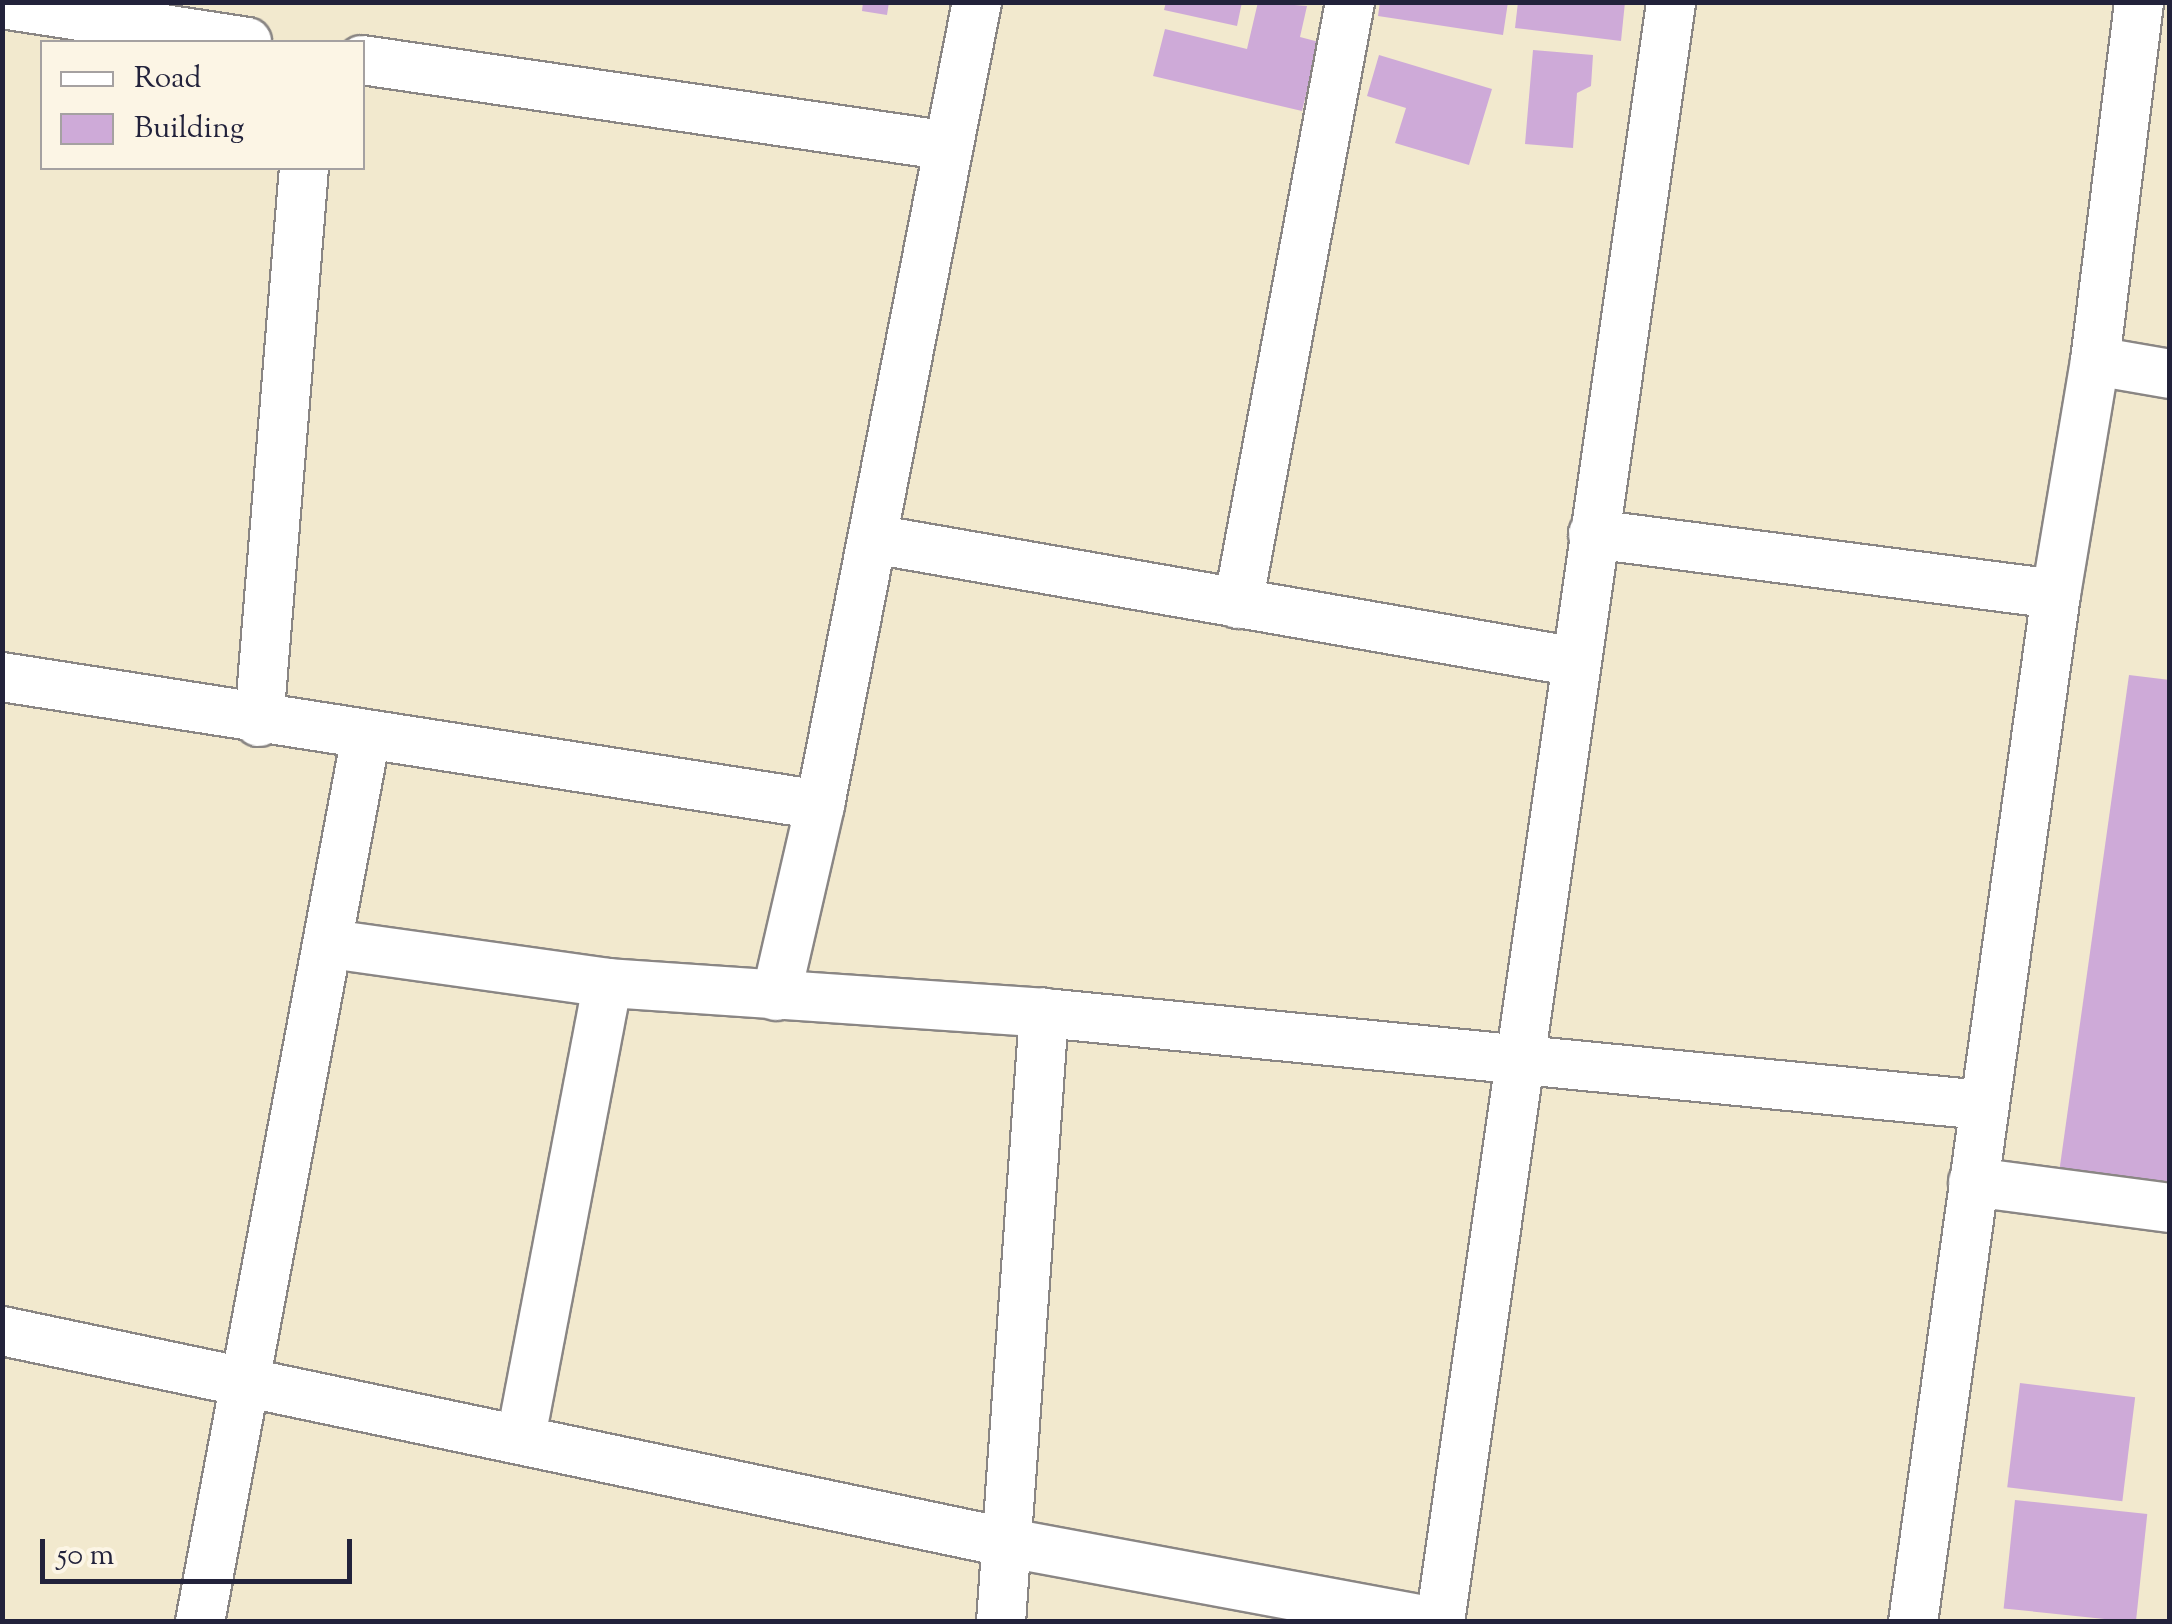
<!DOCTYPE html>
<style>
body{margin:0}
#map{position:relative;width:2172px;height:1624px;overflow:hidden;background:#f2e9ce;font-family:"Sorts Mill Goudy",serif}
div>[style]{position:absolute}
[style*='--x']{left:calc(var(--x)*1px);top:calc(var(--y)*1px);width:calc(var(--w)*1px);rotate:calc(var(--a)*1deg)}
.building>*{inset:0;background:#ceaad8;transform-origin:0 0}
.roads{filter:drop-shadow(2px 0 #8a8684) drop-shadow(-2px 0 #8a8684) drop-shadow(0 2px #8a8684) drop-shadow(0 -2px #8a8684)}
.minor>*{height:48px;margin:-24px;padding:0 24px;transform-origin:24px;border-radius:24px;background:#fff}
span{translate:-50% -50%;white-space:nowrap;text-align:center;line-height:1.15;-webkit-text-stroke:8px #fcf5e5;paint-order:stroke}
.frame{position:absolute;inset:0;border:5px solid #22223b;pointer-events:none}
.legend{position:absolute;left:40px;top:40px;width:325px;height:130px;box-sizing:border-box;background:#fcf5e5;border:2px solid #a5a1a1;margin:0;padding:12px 18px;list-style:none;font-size:30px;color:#22223b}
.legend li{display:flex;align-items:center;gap:20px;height:50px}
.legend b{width:50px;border:2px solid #a5a1a1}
.scale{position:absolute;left:40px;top:1539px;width:312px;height:45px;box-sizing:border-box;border:5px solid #22223b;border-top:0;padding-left:12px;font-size:30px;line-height:35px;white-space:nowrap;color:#22223b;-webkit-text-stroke:8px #fcf5e5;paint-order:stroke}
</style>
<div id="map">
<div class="building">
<i style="clip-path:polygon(863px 2px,889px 2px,887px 15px,862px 11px)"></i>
<i style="clip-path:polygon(1166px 2px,1242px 2px,1237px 26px,1164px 10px)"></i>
<i style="clip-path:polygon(1258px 2px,1307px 6px,1300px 37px,1319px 42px,1302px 111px,1153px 76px,1165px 29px,1247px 49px)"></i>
<i style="clip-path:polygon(1380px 2px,1508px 2px,1503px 35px,1378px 16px)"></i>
<i style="clip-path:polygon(1518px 2px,1625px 2px,1621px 41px,1515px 28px)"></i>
<i style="clip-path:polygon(1533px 50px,1593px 55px,1591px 86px,1577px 93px,1573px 148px,1525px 144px)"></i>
<i style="clip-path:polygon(1379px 55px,1492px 89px,1469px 165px,1395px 143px,1406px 108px,1367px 96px)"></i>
<i style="clip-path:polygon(2129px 675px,2170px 680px,2170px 1188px,2059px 1173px)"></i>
<i style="left:2020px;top:1383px;width:116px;height:105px;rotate:7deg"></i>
<i style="left:2015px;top:1500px;width:133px;height:109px;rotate:6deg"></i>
</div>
<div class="roads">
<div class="minor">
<i style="--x:2;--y:4;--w:248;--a:8.8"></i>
<i style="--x:362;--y:60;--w:593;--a:8.33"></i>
<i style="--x:2095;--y:361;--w:76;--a:9.8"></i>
<i style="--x:1593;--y:534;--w:467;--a:7.4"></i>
<i style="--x:873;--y:539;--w:714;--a:9.92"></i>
<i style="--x:1238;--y:604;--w:612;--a:-79.46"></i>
<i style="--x:2;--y:677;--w:828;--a:8.89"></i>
<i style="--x:259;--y:722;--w:556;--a:-85.36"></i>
<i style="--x:331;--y:944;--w:280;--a:8"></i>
<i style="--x:608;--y:983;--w:437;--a:3.9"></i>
<i style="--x:1044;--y:1013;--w:943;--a:5.6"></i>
<i style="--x:776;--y:996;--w:196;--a:-77"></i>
<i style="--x:820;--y:805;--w:818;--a:-78.94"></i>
<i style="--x:1973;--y:1182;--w:199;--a:7.5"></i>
<i style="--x:2;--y:1331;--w:1029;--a:11.89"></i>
<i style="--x:1009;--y:1543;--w:433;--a:10.5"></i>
<i style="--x:521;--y:1437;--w:462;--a:-79.2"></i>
<i style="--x:200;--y:1622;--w:901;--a:-79.39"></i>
<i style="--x:1001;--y:1622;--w:611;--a:-85.96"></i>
<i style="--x:1440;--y:1622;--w:1636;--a:-81.88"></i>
<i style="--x:1913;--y:1622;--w:1038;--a:-82.08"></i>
<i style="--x:2056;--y:594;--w:236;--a:-80.5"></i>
<i style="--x:2095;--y:361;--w:362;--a:-83"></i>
</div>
</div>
<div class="frame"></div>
<ul class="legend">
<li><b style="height:12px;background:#fff"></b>Road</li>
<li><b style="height:28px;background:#ceaad8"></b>Building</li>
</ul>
<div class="scale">50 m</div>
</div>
